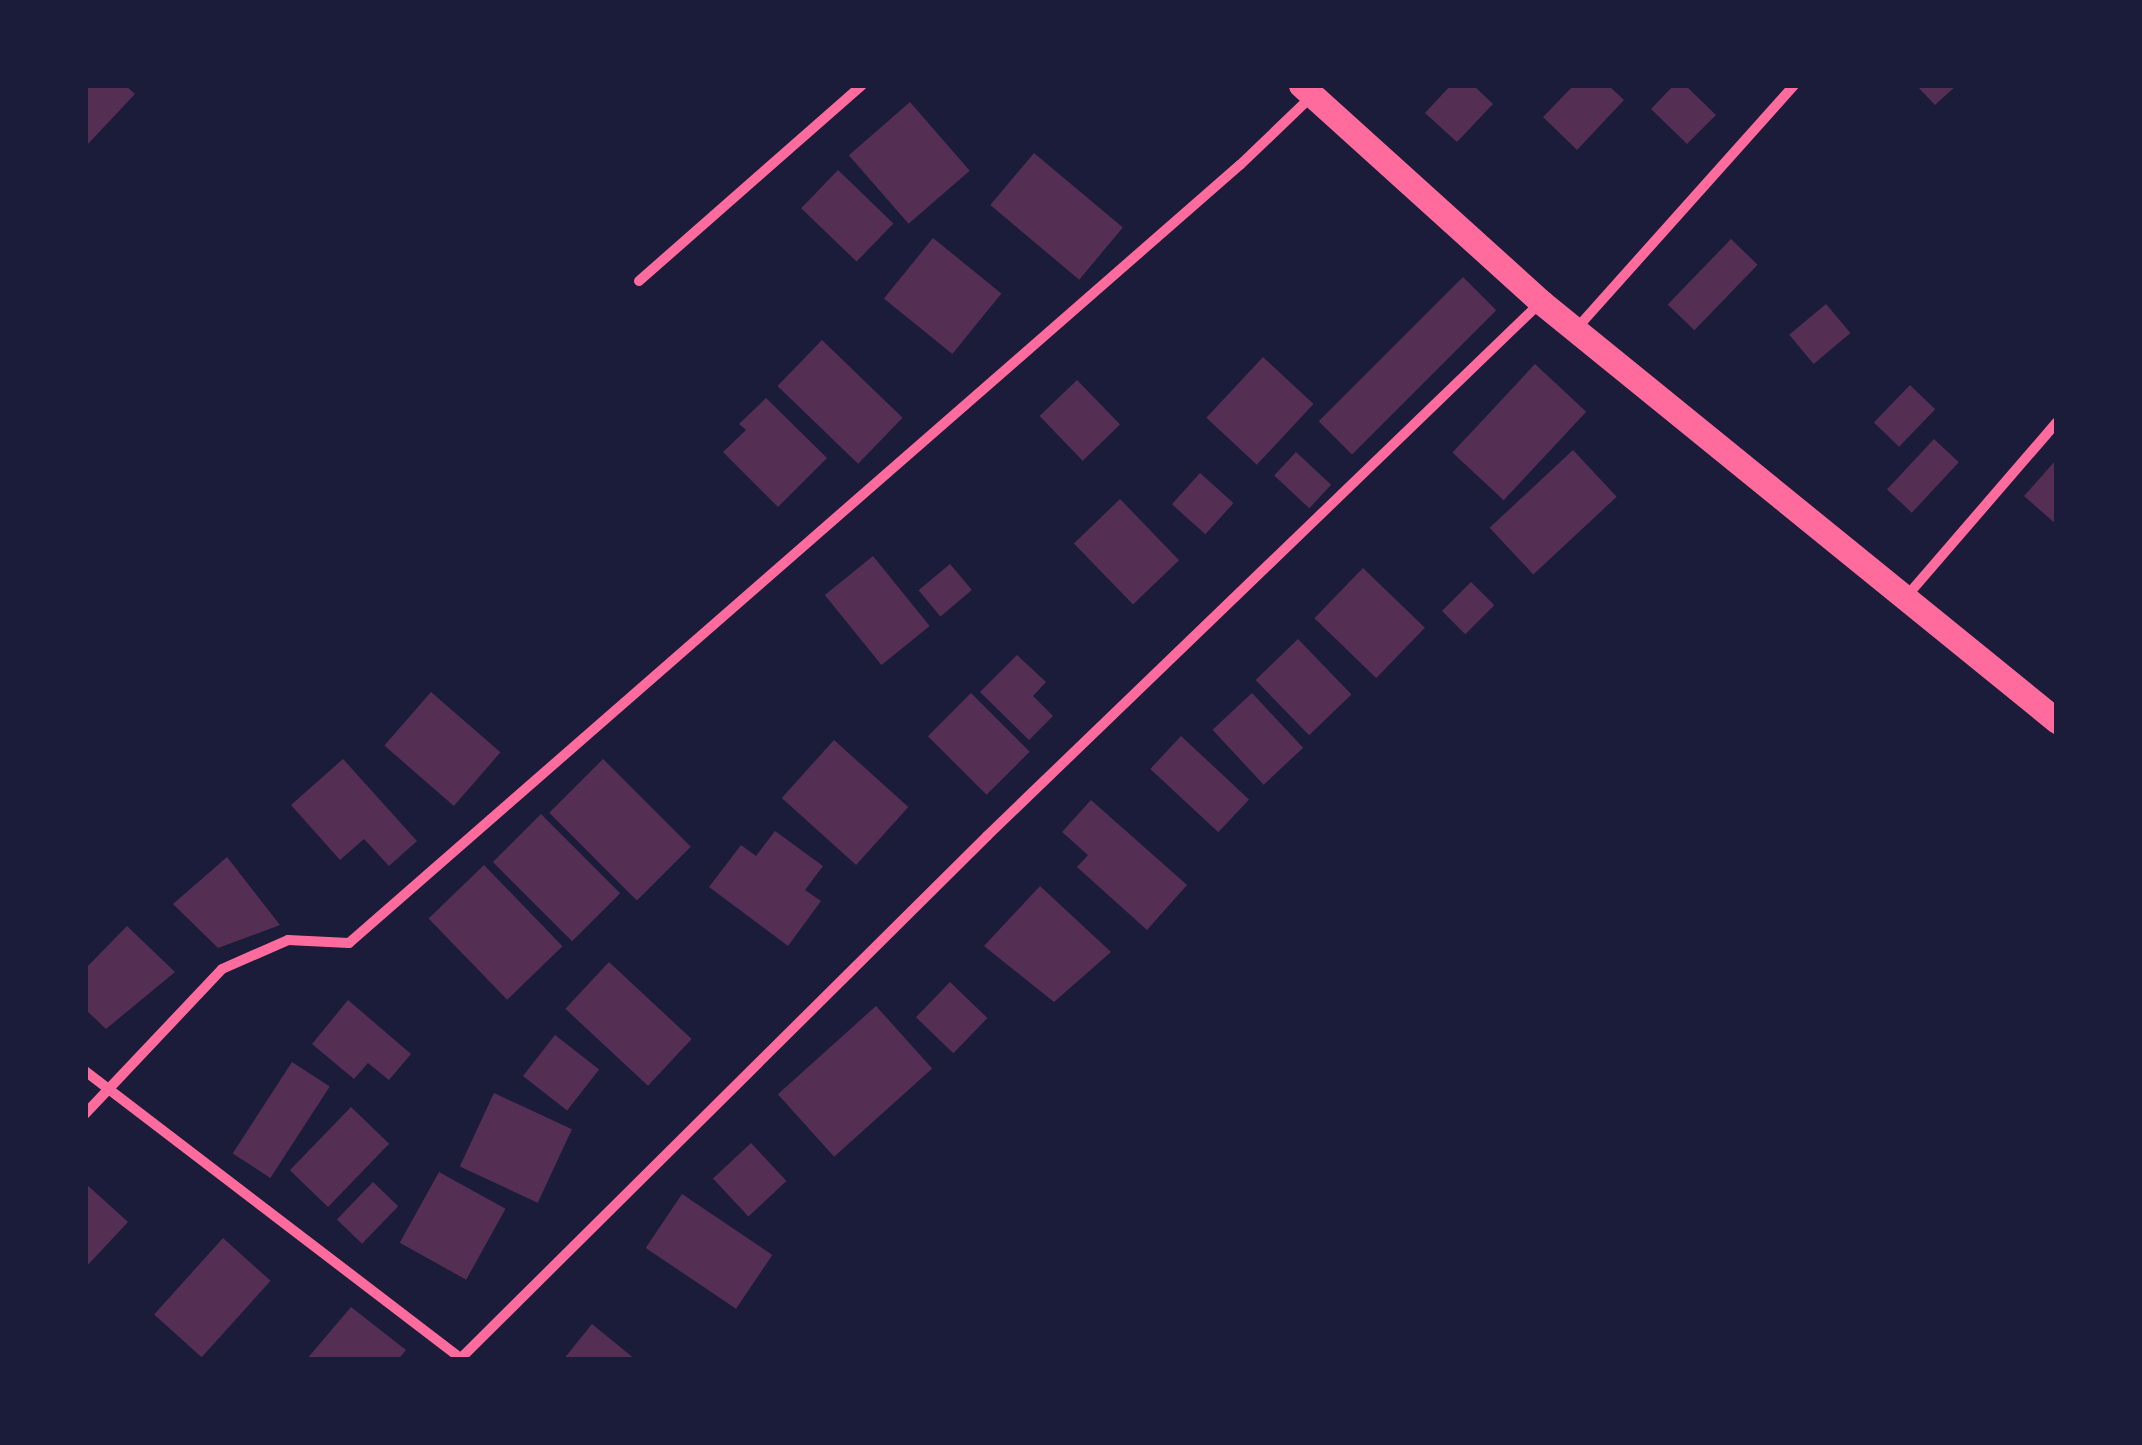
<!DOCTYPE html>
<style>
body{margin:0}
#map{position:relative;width:2142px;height:1445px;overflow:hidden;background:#1b1b3a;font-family:Cabin,sans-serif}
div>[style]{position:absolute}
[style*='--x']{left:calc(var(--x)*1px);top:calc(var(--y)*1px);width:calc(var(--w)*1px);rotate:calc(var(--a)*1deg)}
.building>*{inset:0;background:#542f53;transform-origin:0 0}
.minor>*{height:10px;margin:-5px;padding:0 5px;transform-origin:5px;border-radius:5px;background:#ff6b9d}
.primary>*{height:25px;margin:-12.5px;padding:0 12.5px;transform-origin:12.5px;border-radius:12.5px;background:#ff6b9d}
span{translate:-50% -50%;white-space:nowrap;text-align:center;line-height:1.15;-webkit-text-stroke:9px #1b1b3a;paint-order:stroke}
.frame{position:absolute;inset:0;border:88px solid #1b1b3a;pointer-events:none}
</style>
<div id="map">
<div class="building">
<i style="clip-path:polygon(85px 85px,125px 85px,135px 94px,87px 145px)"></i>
<i style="clip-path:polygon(1451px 85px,1473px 85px,1493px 104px,1457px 142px,1425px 113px)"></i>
<i style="clip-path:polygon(1574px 85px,1608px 85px,1624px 100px,1577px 150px,1543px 117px)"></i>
<i style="clip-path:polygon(1674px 85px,1685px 85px,1716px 115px,1687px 144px,1651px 109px)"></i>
<i style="clip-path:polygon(1916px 85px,1957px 85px,1935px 105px)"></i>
<i style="left:910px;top:102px;width:91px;height:81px;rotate:49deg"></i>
<i style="left:1034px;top:153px;width:116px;height:68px;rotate:40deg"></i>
<i style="left:838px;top:170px;width:77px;height:53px;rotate:44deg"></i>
<i style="left:933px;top:238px;width:88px;height:78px;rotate:39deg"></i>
<i style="left:1731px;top:239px;width:37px;height:91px;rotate:44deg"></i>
<i style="left:1463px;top:277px;width:47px;height:204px;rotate:45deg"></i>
<i style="left:1826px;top:304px;width:38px;height:48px;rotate:50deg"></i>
<i style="left:822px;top:340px;width:112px;height:64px;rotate:44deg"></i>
<i style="left:1263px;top:357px;width:69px;height:83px;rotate:43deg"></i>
<i style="left:1535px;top:364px;width:70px;height:121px;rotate:43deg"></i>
<i style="left:1077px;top:380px;width:62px;height:52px;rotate:46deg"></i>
<i style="left:1910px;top:385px;width:35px;height:52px;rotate:44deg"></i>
<i style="clip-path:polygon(766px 398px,827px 458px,778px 507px,723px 452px,746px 430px,739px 424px)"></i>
<i style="left:1934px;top:439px;width:34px;height:69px;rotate:43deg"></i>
<i style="left:1573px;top:450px;width:64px;height:114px;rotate:47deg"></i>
<i style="left:1296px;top:452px;width:48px;height:32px;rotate:43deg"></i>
<i style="clip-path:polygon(2057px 459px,2057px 525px,2024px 496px)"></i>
<i style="left:1200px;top:473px;width:45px;height:42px;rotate:42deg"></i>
<i style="left:1120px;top:499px;width:85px;height:64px;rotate:46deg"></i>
<i style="left:873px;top:556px;width:90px;height:62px;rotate:51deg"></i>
<i style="left:950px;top:564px;width:34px;height:41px;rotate:50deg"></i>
<i style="left:1363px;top:568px;width:86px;height:70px;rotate:44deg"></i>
<i style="left:1471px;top:582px;width:33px;height:41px;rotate:45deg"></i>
<i style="left:1298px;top:639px;width:77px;height:59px;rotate:46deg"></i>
<i style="clip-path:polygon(1017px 655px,1046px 682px,1033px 696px,1053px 716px,1029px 740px,980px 692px)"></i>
<i style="left:431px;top:692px;width:92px;height:71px;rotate:41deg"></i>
<i style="left:971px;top:693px;width:83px;height:61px;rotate:45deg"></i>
<i style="left:1252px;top:693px;width:75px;height:54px;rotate:47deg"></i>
<i style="left:1181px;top:736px;width:93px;height:45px;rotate:43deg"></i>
<i style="left:834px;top:740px;width:100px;height:78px;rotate:42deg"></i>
<i style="clip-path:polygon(343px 759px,417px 841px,389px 866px,364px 839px,340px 860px,291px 805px)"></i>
<i style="left:603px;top:759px;width:124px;height:76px;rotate:45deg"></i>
<i style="clip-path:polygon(1091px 800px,1187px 885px,1147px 930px,1077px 867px,1088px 855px,1062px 832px)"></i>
<i style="left:541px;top:814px;width:112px;height:68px;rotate:45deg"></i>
<i style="clip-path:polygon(775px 831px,823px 866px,805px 890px,821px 901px,788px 946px,709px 887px,741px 845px,756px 856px)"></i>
<i style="clip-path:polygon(227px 857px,280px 925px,218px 948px,173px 904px)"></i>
<i style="left:484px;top:865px;width:113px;height:77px;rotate:46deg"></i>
<i style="clip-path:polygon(1040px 886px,1111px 952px,1054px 1002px,984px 946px)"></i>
<i style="clip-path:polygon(127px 926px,175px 972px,106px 1029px,85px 1009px,85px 969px)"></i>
<i style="left:609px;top:962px;width:113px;height:64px;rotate:43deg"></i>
<i style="left:950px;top:982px;width:52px;height:49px;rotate:44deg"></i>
<i style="clip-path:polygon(348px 1000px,411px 1054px,389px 1080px,368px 1063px,354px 1079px,312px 1044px)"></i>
<i style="left:876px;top:1006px;width:84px;height:132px;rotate:48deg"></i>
<i style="left:555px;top:1035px;width:56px;height:52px;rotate:38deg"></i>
<i style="left:292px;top:1062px;width:45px;height:109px;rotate:33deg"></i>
<i style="left:494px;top:1093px;width:86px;height:81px;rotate:25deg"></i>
<i style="left:351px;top:1107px;width:53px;height:88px;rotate:44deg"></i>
<i style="left:751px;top:1143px;width:52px;height:52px;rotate:47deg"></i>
<i style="left:439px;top:1172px;width:76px;height:81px;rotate:29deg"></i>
<i style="left:373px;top:1182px;width:35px;height:52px;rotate:44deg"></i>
<i style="clip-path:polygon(85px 1183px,128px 1222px,85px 1268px)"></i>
<i style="left:682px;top:1194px;width:109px;height:65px;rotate:34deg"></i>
<i style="left:223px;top:1238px;width:64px;height:103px;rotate:42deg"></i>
<i style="clip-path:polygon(351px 1307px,406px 1350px,398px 1360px,306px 1360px)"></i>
<i style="clip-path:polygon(592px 1324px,636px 1360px,563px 1360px)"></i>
</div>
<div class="minor">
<i style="--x:639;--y:281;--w:297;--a:-41.3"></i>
<i style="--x:1577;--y:328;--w:326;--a:-48.2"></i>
<i style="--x:1906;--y:597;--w:231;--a:-49.2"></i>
<i style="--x:85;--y:1071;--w:476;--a:37.4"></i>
<i style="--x:85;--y:1114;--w:199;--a:-46.6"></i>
<i style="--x:222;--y:969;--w:72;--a:-23.7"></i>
<i style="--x:288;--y:940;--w:61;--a:2.8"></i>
<i style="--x:349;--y:943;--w:1183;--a:-41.13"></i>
<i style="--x:1240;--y:165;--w:98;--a:-43.8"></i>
<i style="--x:459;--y:1360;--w:744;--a:-44.78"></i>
<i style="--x:987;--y:836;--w:769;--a:-43.95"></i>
</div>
<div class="primary">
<i style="--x:1301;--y:85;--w:324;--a:42.1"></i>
<i style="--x:1541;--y:302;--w:665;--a:39.08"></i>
</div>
<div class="frame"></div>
</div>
